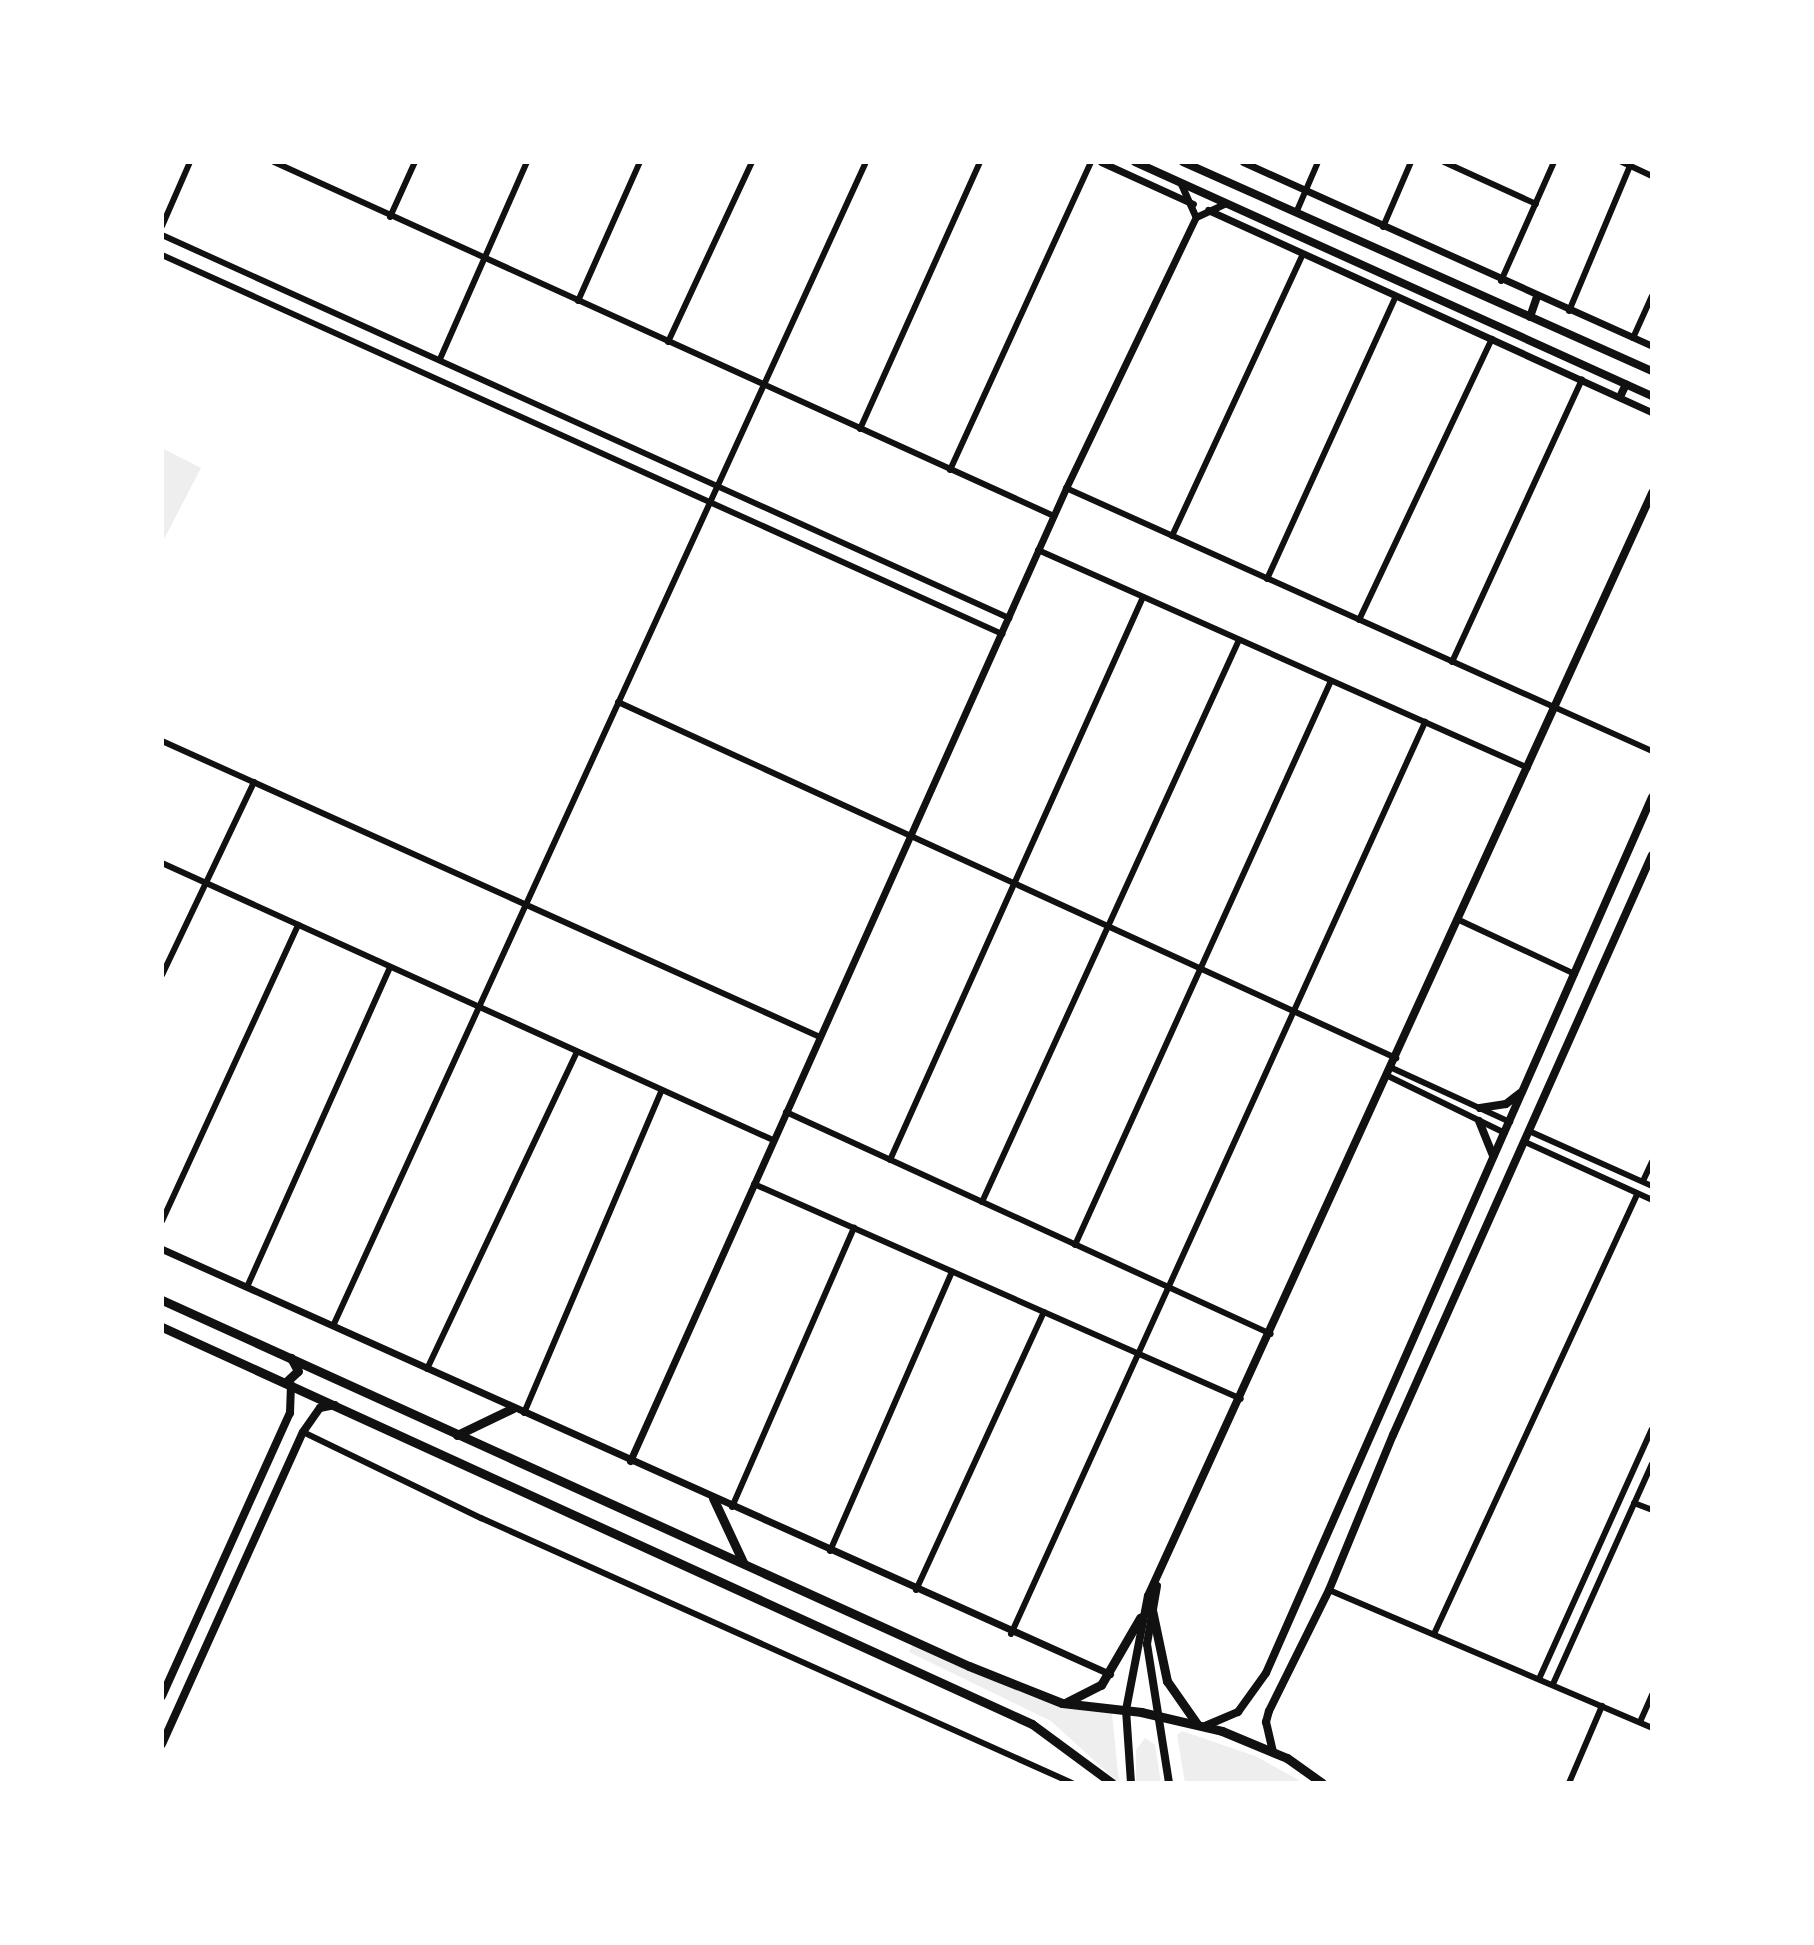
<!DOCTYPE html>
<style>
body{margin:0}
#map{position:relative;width:1814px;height:1945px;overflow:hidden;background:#fff;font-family:"Source Sans 3",sans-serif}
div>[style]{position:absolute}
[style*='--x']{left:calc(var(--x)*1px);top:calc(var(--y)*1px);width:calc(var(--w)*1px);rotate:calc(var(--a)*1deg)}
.green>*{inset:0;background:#eee}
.minor>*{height:6px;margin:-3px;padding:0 3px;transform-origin:3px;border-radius:3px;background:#111}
.tertiary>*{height:7px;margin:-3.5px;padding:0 3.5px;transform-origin:3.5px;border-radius:3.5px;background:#111}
.secondary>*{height:8px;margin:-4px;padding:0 4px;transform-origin:4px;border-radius:4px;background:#111}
.trunk>*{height:9px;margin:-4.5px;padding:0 4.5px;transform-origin:4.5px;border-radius:4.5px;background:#111}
span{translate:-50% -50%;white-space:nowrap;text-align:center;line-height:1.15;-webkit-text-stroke:6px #fff;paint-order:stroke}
.frame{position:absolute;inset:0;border:164px solid #fff;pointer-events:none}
</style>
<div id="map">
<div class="green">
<i style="clip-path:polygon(162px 448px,201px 468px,162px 543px)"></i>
<i style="clip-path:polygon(913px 1644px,1058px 1701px,1112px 1713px,1119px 1783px,1051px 1721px,909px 1652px)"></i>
<i style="clip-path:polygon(1182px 1731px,1255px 1756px,1304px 1783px,1185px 1783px,1177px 1735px)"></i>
<i style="clip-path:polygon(1145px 1738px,1155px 1745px,1161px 1783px,1136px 1783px,1136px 1750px)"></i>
</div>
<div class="minor">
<i style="--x:274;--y:162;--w:857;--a:24.41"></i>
<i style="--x:1444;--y:162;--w:101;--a:24.5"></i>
<i style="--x:1622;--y:162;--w:33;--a:25"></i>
<i style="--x:1296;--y:213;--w:56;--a:-66.7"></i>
<i style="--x:390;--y:217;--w:60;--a:-65.6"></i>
<i style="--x:162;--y:226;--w:70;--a:-66.4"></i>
<i style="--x:1383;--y:227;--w:71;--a:-66.7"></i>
<i style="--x:162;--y:235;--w:930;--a:24.33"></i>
<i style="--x:162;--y:255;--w:922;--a:24.28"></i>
<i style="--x:1501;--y:281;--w:130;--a:-66"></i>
<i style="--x:578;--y:301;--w:152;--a:-66"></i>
<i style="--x:1569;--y:311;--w:157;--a:-67.2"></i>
<i style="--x:1633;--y:338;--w:46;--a:-65.7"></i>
<i style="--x:668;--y:342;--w:199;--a:-65"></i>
<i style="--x:440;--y:359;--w:215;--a:-66.2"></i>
<i style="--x:860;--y:429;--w:293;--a:-65.8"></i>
<i style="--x:950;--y:470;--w:339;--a:-65.4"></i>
<i style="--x:1066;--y:488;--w:642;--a:24.17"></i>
<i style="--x:1172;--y:536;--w:311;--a:-65.1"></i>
<i style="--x:1038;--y:550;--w:536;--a:23.98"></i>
<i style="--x:1267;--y:579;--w:311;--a:-65.5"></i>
<i style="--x:1359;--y:620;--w:311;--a:-64.7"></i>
<i style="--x:1452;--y:662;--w:311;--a:-65.3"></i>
<i style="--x:618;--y:702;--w:856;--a:24.59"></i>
<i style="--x:162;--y:741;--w:722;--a:24.22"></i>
<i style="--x:162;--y:863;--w:671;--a:24.39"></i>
<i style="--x:1459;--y:920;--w:128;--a:25"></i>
<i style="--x:162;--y:975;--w:214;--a:-64.5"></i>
<i style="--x:1392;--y:1068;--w:130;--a:24.6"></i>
<i style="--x:1388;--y:1076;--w:130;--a:26"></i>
<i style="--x:786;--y:1112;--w:533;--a:24.6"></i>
<i style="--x:1529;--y:1131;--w:135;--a:24.1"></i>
<i style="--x:1525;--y:1142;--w:140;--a:24.5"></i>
<i style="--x:890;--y:1160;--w:617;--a:-65.8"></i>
<i style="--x:1643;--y:1181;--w:21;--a:-65"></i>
<i style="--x:754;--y:1184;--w:532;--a:23.82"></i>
<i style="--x:982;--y:1202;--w:618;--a:-65.43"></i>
<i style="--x:162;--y:1221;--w:326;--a:-65.3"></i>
<i style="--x:1075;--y:1245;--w:619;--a:-65.59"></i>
<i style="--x:247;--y:1287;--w:350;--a:-65.9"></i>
<i style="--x:333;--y:1326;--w:1280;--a:-65.4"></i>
<i style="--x:427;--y:1369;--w:351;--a:-64.7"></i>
<i style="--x:524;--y:1413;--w:351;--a:-66.9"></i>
<i style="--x:303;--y:1432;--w:198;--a:25.8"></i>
<i style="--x:481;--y:1518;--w:648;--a:24.15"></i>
<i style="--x:1634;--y:1503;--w:19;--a:21"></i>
<i style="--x:732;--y:1507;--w:305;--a:-66.4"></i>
<i style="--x:830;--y:1551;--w:305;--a:-66.4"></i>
<i style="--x:916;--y:1590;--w:306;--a:-65.3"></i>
<i style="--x:1329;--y:1590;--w:351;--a:23.1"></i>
<i style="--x:1011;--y:1634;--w:1002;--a:-65.58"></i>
<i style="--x:1434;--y:1634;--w:485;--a:-65.2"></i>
<i style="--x:1539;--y:1679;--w:274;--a:-65.7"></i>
<i style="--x:1553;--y:1684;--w:241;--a:-65.8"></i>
<i style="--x:1640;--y:1722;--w:30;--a:-66"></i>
<i style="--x:1569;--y:1783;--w:84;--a:-66.8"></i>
</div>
<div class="tertiary">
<i style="--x:1101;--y:162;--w:101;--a:24.5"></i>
<i style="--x:1243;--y:162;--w:448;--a:24.2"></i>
<i style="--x:1181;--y:184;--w:36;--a:66"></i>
<i style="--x:1208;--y:210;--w:488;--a:24.5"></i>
<i style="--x:162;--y:1249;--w:1039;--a:24.15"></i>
<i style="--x:630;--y:1461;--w:1066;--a:-65.86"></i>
<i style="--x:1066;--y:488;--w:301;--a:-64.4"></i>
<i style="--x:1196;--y:217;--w:33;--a:-25"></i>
</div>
<div class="secondary">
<i style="--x:1135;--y:162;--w:567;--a:24.35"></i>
<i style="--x:1183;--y:162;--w:513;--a:24.02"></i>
<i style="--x:1530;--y:317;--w:21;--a:-71"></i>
<i style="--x:1620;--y:397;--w:14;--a:-65"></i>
<i style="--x:1480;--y:1108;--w:26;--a:-9"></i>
<i style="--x:1506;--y:1104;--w:18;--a:-38"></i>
<i style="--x:1479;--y:1121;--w:38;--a:68"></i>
<i style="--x:1157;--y:1586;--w:59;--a:99.8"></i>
<i style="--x:1147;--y:1644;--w:141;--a:81"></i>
<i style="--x:162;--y:1696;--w:311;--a:-65.7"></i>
<i style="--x:290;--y:1413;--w:28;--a:-88"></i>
<i style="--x:1205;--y:1726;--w:36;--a:-23"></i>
<i style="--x:1238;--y:1712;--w:48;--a:-54.3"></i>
<i style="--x:1266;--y:1673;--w:957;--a:-66.22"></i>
<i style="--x:162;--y:1744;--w:342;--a:-65.7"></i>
<i style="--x:303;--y:1432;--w:29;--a:-55"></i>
<i style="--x:320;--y:1408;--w:15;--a:-11"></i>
<i style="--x:1273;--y:1752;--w:31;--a:-103"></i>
<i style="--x:1266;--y:1722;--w:11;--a:-75"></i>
<i style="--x:1269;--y:1711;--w:135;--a:-63.6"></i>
<i style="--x:1329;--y:1590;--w:168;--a:-67.6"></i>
<i style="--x:1393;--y:1435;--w:635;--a:-65.94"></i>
<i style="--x:1131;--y:1783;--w:73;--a:-93.9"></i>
<i style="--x:1126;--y:1710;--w:116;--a:-79.1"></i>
<i style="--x:1148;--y:1596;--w:1213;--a:-65.44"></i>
</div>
<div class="trunk">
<i style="--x:162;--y:1300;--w:886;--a:24.4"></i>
<i style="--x:969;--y:1666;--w:100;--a:21.7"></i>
<i style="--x:1062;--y:1703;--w:80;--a:6.5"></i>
<i style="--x:1141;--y:1712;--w:83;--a:13.2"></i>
<i style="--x:1222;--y:1731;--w:70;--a:22.6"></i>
<i style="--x:1287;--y:1758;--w:43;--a:35.5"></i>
<i style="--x:162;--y:1327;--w:956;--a:24.53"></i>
<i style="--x:1032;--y:1724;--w:99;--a:36.4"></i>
<i style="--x:286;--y:1382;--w:16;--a:-43"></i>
<i style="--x:298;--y:1371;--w:15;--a:-118"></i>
<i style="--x:457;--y:1435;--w:62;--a:-25.7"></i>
<i style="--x:713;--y:1498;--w:71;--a:64.9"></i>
<i style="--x:1152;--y:1610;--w:73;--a:78.1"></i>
<i style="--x:1167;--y:1681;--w:52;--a:55.1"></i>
<i style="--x:1067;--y:1702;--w:38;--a:-27"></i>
<i style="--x:1101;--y:1685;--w:78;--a:-59.8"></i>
</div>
<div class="frame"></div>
</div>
